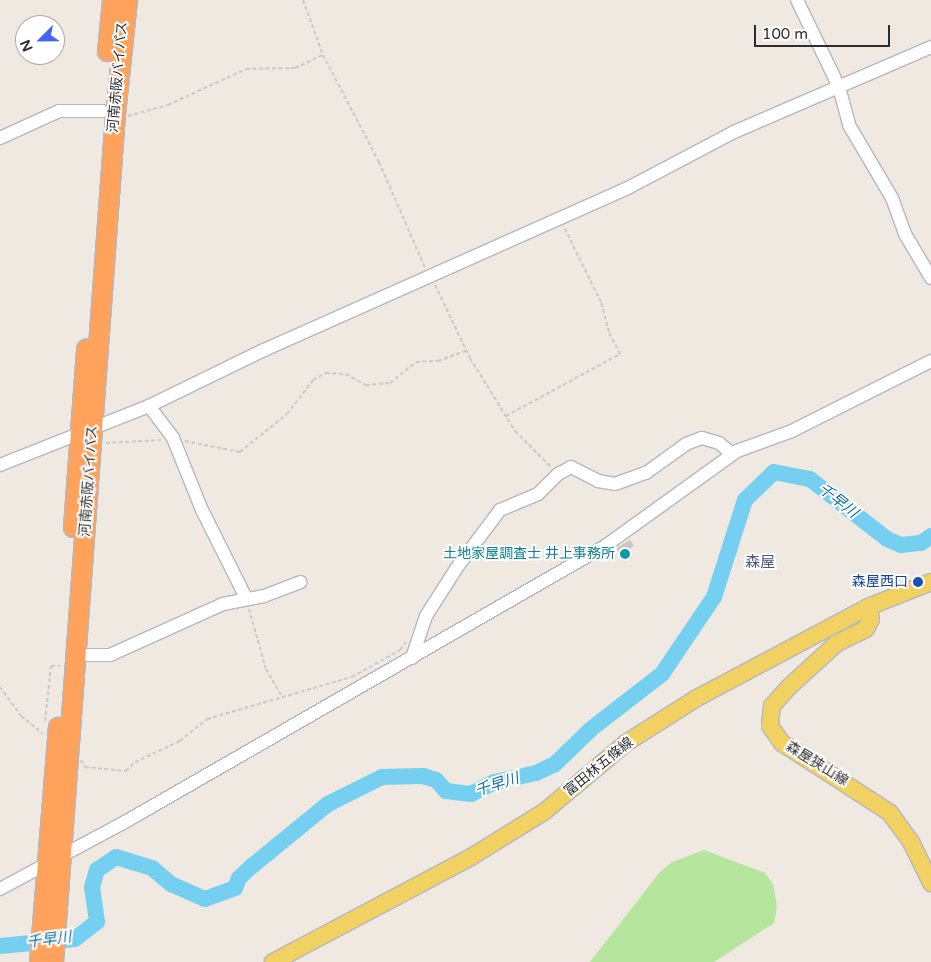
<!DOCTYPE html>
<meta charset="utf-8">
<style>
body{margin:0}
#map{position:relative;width:931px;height:962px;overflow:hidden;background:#efe9e1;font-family:"Varela Round","Noto Sans JP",sans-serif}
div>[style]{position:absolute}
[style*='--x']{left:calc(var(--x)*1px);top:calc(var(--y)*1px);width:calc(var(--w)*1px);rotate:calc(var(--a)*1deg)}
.green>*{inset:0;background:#b6e59e}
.river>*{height:16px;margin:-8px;padding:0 8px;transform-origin:8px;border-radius:8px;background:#75cff0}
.building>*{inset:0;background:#cbc7bf}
.path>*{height:2px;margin-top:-1px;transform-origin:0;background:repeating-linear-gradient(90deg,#c9c9c9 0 4px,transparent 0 6.5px)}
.roads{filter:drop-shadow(1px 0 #b4b7c1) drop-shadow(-1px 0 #b4b7c1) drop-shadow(0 1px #b4b7c1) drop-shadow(0 -1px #b4b7c1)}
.minor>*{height:12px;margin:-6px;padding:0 6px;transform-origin:6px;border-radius:6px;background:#fff}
.major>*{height:16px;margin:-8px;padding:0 8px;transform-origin:8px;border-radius:8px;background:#f2d163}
.highway>*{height:19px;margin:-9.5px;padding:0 9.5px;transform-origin:9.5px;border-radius:9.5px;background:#ffa35c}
.dots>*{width:14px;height:14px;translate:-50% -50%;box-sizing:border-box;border:2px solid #fff;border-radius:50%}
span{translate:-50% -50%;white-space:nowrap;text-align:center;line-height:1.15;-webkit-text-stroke:4px #fff;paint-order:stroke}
.street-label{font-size:14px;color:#2e2e2e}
.culture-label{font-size:14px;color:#0d838f}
.right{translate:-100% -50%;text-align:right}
.transit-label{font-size:14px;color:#164399}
.water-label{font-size:15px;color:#0d6fa3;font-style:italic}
.neighbourhood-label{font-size:15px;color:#4d5680}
.north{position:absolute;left:15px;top:15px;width:50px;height:50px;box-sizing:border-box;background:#fff;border:1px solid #ababab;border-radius:50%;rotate:247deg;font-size:14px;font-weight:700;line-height:20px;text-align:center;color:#2e2e2e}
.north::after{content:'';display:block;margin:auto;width:18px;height:22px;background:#4264fb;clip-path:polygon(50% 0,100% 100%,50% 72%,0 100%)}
.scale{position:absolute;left:754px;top:25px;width:136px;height:22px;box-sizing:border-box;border:2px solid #2e2e2e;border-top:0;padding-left:6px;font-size:15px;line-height:18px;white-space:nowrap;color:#2e2e2e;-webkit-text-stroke:4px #fff;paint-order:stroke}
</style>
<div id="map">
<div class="green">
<i style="clip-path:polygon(704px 850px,765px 873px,773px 884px,777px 907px,774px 923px,714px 962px,590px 962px,659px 873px,672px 862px)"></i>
</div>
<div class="river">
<i style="--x:0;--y:946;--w:75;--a:-5.3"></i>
<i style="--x:75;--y:939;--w:28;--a:-38"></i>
<i style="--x:97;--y:922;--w:35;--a:-98"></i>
<i style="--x:92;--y:887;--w:18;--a:-74"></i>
<i style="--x:97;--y:870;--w:23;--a:-34"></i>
<i style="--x:116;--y:857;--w:38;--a:17"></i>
<i style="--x:152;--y:868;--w:25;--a:40"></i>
<i style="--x:171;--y:884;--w:37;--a:24"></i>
<i style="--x:205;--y:899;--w:32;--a:-20"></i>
<i style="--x:235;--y:888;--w:11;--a:-68"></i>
<i style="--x:239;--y:878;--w:18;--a:-43"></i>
<i style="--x:252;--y:866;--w:98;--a:-39.2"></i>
<i style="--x:328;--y:804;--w:60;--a:-26.6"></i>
<i style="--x:382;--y:777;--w:41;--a:-1.4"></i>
<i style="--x:423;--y:776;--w:14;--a:17"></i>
<i style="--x:436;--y:780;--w:15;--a:48"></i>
<i style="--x:446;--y:791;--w:25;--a:7"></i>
<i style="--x:471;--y:794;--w:27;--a:-27"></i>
<i style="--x:495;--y:782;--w:42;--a:-12.4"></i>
<i style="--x:536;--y:773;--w:21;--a:-25"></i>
<i style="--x:555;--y:764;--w:50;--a:-44.2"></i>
<i style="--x:591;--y:729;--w:90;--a:-37.8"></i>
<i style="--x:662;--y:674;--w:93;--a:-56"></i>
<i style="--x:714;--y:597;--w:102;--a:-72.3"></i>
<i style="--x:745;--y:500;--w:40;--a:-44"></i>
<i style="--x:774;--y:472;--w:37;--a:11"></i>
<i style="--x:810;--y:479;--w:98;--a:37.9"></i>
<i style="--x:887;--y:539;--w:15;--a:23"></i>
<i style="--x:901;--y:545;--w:20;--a:-6"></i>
<i style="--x:921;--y:543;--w:12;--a:-35"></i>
</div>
<div class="building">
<i style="clip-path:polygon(630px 540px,634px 546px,627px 550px,632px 558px,624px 562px,616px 548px)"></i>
</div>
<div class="path">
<i style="--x:303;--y:0;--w:59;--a:70"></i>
<i style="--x:323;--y:55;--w:121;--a:62.4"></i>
<i style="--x:379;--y:162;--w:116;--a:66.5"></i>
<i style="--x:128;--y:116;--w:41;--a:-15.4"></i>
<i style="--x:168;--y:105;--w:86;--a:-24.8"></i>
<i style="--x:246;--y:69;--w:49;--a:-1.2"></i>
<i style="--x:295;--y:68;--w:31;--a:-25"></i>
<i style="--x:435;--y:285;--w:81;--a:64.4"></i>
<i style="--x:470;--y:358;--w:86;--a:58.3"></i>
<i style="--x:515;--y:431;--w:51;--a:45"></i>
<i style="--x:506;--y:416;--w:130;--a:-28.5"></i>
<i style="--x:620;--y:354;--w:25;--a:-117"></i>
<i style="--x:609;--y:332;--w:31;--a:-105"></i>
<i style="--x:601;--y:302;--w:84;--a:-116.3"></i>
<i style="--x:185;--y:441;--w:56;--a:11.3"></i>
<i style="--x:240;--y:452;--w:60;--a:-39"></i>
<i style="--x:287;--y:414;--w:43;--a:-52.6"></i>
<i style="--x:313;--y:380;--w:15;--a:-28"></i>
<i style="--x:326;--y:373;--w:20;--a:3"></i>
<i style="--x:346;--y:374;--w:23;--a:29"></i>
<i style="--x:366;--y:385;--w:24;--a:-5"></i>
<i style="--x:390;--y:383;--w:33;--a:-39"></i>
<i style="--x:416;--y:362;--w:22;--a:-3"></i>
<i style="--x:438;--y:361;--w:30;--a:-20"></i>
<i style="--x:106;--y:443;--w:55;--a:-3.1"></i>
<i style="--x:249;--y:609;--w:62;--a:74.2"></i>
<i style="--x:266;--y:669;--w:32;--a:60"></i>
<i style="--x:0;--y:687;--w:36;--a:54"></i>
<i style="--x:21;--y:716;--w:28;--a:39"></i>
<i style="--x:45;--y:721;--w:55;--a:-83.8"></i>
<i style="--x:51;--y:666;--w:9;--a:0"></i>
<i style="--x:81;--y:760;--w:8;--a:60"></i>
<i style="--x:85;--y:767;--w:41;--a:5.6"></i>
<i style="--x:126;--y:771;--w:13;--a:-45"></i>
<i style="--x:135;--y:762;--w:50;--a:-25"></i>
<i style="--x:180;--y:741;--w:35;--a:-39"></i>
<i style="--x:207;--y:719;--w:151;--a:-16.2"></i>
<i style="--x:352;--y:677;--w:55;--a:-29.4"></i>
<i style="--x:400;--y:650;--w:10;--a:-53"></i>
</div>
<div class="roads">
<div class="minor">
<i style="--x:797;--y:0;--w:97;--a:64.2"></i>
<i style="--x:839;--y:87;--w:39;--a:75"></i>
<i style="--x:849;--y:125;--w:85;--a:59.5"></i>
<i style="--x:892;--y:198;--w:38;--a:70"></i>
<i style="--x:905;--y:234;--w:51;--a:59.4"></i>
<i style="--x:0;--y:138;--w:65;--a:-24.6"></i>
<i style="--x:59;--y:111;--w:44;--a:0"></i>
<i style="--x:149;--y:406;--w:40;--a:53"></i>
<i style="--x:173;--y:438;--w:78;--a:68.1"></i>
<i style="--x:202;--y:510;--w:98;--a:63.4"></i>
<i style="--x:0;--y:465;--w:160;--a:-21.6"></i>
<i style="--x:149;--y:406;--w:128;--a:-26"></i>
<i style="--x:264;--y:350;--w:396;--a:-24"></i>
<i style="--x:626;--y:189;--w:122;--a:-27.8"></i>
<i style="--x:734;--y:132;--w:215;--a:-23.3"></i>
<i style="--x:75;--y:655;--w:35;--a:0"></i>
<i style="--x:110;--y:655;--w:124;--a:-24.3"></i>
<i style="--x:223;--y:604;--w:42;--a:-11"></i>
<i style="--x:264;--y:596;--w:39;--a:-21"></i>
<i style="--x:412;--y:658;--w:44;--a:-71.6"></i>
<i style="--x:426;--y:616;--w:59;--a:-57.4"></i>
<i style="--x:458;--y:566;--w:70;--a:-53.1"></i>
<i style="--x:500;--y:510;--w:41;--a:-22.8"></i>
<i style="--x:538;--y:494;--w:28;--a:-45"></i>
<i style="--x:558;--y:474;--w:15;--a:-28"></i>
<i style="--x:571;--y:467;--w:30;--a:27"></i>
<i style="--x:598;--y:481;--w:17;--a:10"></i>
<i style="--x:615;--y:484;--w:33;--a:-20"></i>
<i style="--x:646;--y:473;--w:49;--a:-35.9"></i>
<i style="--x:686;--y:444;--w:17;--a:-21"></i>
<i style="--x:702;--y:438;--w:18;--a:16"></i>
<i style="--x:719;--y:443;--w:17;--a:40"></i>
<i style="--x:0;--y:889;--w:142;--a:-28.2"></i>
<i style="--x:125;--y:822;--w:554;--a:-29.9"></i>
<i style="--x:605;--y:546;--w:163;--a:-35.7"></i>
<i style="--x:737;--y:451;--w:59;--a:-20"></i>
<i style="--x:792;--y:431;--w:156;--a:-26.7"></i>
</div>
<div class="major">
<i style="--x:868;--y:607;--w:12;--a:76"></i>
<i style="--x:871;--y:619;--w:11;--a:117"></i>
<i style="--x:866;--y:629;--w:32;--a:154"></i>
<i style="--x:837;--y:643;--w:65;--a:137.5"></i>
<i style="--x:789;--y:687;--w:25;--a:132"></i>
<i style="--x:772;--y:706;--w:20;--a:96"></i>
<i style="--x:770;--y:726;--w:21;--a:55"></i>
<i style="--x:782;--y:743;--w:129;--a:32.9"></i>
<i style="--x:890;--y:813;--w:36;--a:54"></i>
<i style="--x:911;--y:842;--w:46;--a:64"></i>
<i style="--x:273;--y:962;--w:224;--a:-27.9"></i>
<i style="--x:471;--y:857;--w:86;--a:-31.7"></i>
<i style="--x:544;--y:812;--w:107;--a:-40.1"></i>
<i style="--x:626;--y:743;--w:82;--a:-32.5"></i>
<i style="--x:695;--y:699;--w:196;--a:-28"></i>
<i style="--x:868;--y:607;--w:68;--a:-21.6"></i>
</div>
<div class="highway">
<i style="--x:107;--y:51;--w:51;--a:-84.4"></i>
<i style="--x:73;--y:527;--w:179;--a:-85.8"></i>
<i style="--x:39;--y:962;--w:236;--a:-85.4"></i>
<i style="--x:53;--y:962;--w:850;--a:-85.82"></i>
<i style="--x:115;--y:114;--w:115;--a:-84"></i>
</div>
</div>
<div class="dots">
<i style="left:625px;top:554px;background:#0f9aa8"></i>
<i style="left:918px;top:582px;background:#1a4fb4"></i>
</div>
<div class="street-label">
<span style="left:118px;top:77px;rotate:-85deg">河南赤阪バイパス</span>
<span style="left:89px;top:481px;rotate:-86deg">河南赤阪バイパス</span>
<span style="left:817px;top:764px;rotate:32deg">森屋狭山線</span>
<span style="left:599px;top:767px;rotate:-39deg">富田林五條線</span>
</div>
<div class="culture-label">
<span class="right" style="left:615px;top:554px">土地家屋調査士 井上事務所</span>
</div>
<div class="transit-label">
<span class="right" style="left:908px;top:582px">森屋西口</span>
</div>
<div class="water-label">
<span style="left:838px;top:501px;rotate:38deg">千早川</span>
<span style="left:497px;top:785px;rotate:-18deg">千早川</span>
<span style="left:49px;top:940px;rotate:-8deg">千早川</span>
</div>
<div class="neighbourhood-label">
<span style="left:760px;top:563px">森屋</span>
</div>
<div class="north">N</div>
<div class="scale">100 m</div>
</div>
